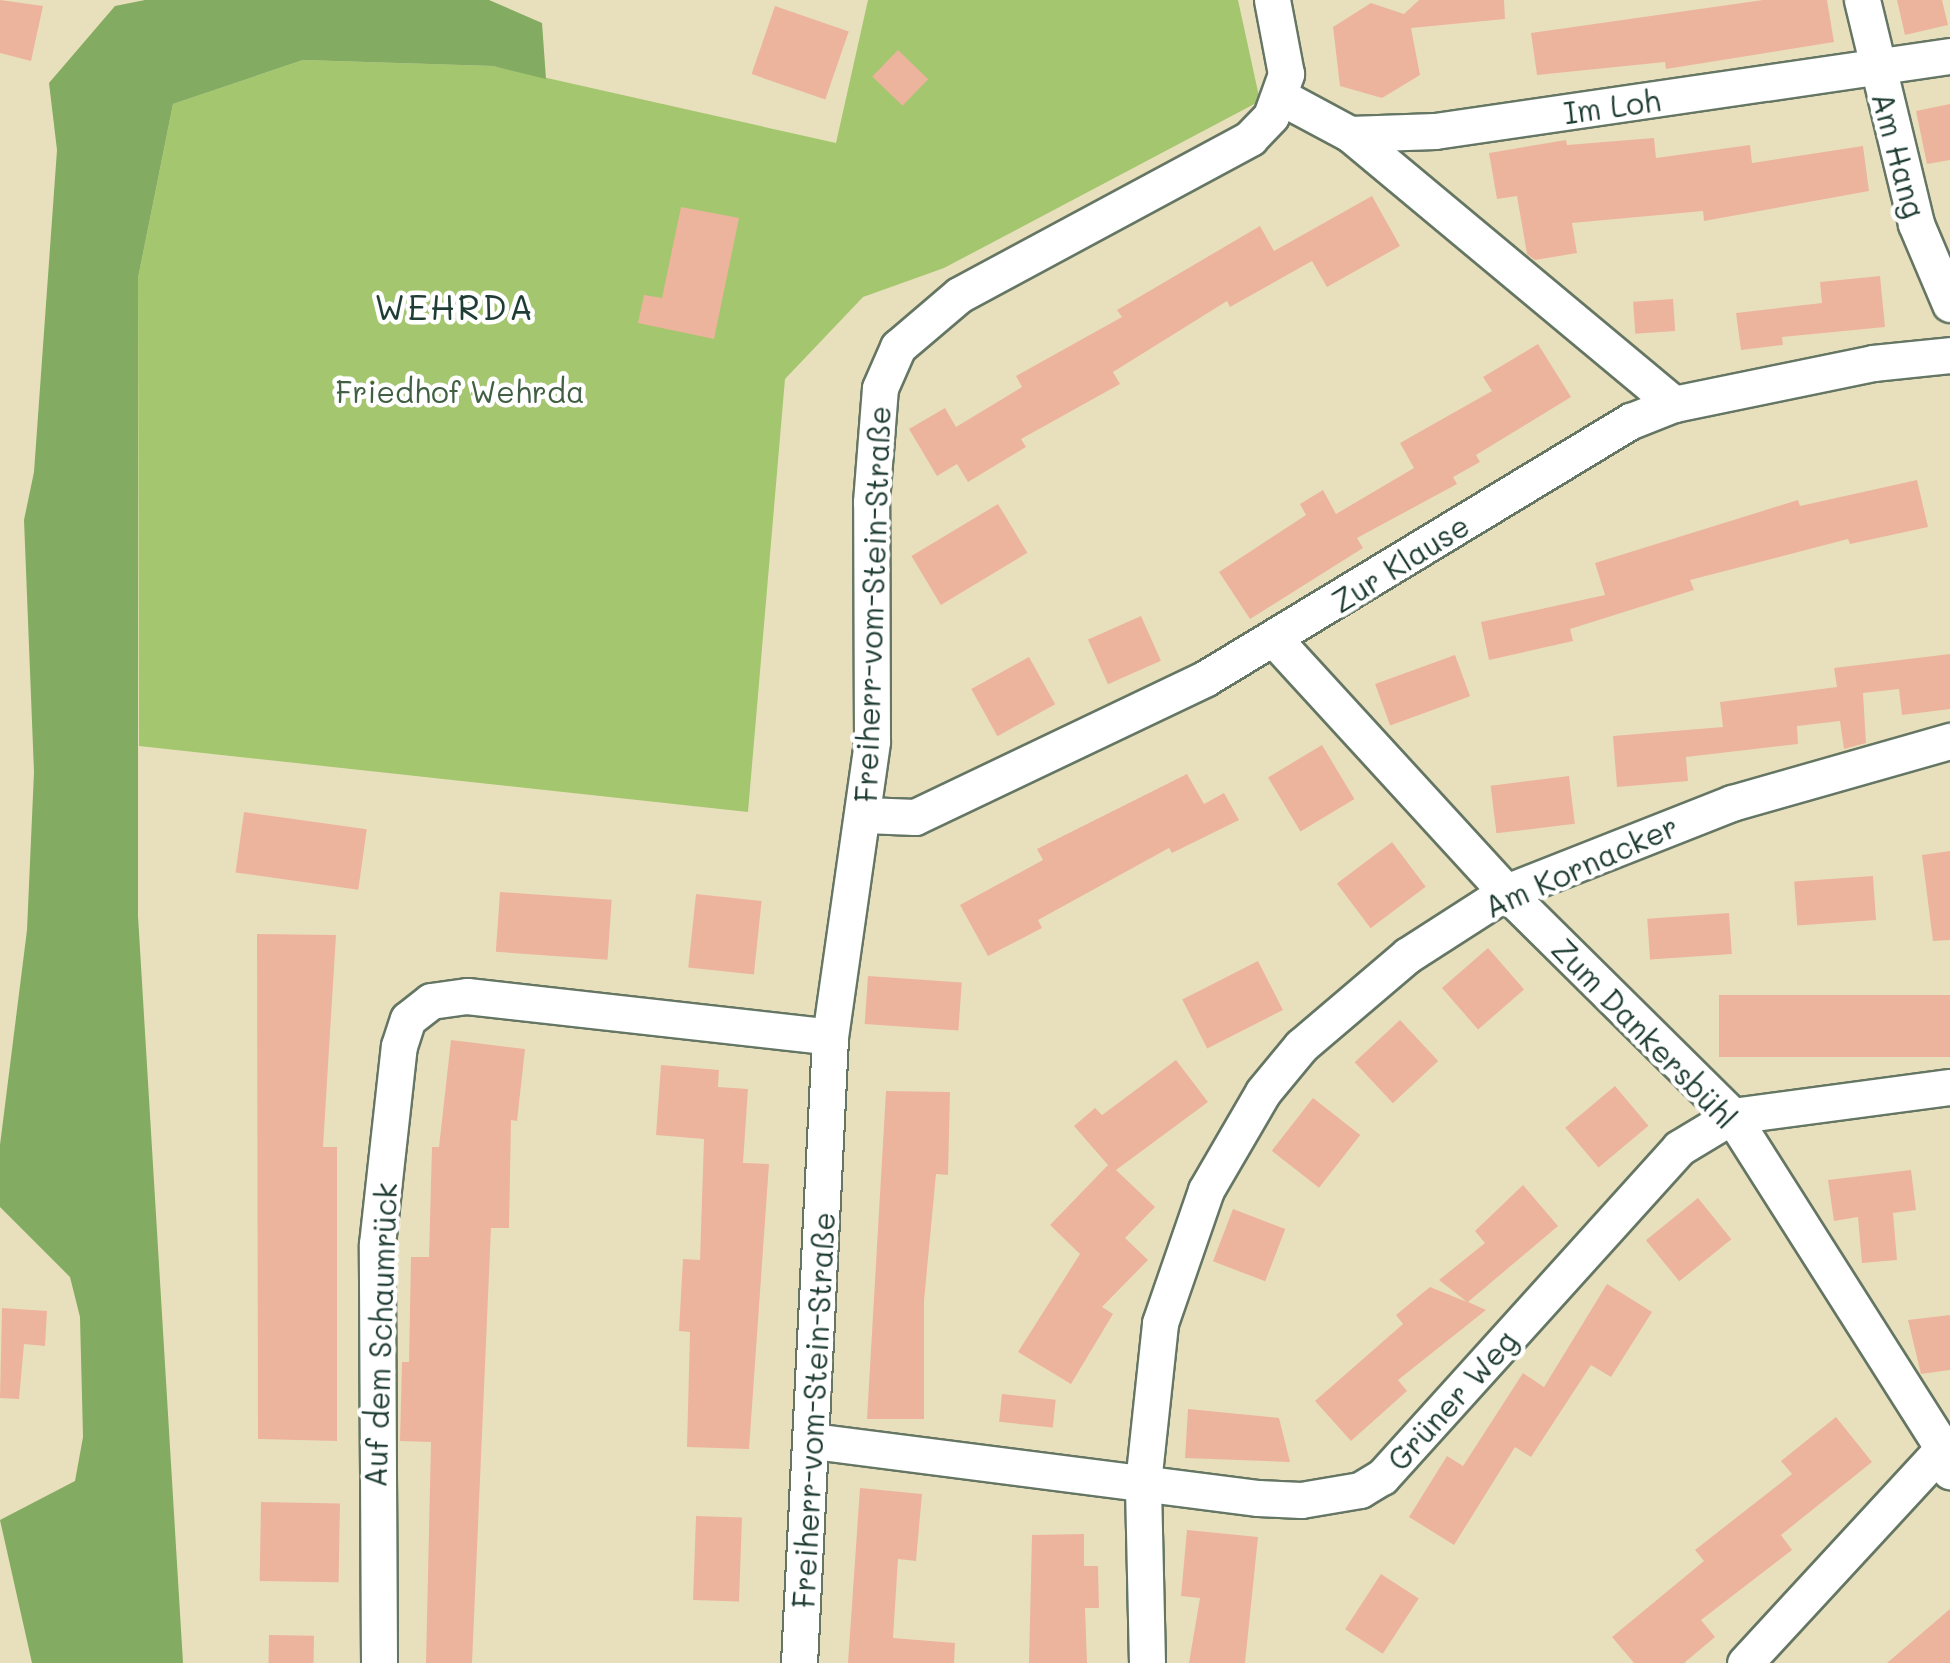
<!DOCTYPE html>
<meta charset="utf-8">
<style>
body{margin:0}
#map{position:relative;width:1950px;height:1663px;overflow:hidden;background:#e8e0bc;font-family:Mali,sans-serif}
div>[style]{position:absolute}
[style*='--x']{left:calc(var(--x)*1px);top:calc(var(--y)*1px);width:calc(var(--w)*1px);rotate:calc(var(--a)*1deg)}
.green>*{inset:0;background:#a4c66f}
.forest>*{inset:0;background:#83ab62}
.building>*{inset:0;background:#edb49d;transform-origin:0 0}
.roads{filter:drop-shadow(2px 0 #657664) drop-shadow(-2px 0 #657664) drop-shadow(0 2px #657664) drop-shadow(0 -2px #657664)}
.minor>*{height:35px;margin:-17.5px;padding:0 17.5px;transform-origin:17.5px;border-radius:17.5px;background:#fff}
span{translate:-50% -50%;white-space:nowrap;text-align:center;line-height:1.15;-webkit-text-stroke:9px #fff;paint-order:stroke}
.street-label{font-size:30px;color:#1f3d34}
.park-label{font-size:30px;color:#405f43}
.quarter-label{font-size:35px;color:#1f3d34;letter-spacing:2.5px}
</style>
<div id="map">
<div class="green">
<i style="clip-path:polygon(868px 0,1238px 0,1260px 101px,944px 268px,863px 297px,785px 379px,748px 812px,139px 746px,138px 278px,173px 104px,303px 60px,493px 66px,836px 143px)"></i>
</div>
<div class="forest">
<i style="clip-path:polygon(145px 0,489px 0,542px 23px,546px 79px,493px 66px,303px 60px,173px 104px,138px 278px,138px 916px,183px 1663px,32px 1663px,0 1520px,75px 1481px,83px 1437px,80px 1317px,70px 1277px,0 1207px,0 1145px,27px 930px,34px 772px,24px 520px,34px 472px,57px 150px,49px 83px,115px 6px)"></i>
</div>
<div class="building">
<i style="clip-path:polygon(0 0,43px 6px,31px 61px,0 53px)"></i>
<i style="clip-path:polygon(1419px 0,1504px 0,1505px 19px,1411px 28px,1420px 75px,1382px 98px,1340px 86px,1333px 27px,1371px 3px,1404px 14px)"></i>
<i style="clip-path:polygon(1763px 0,1827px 0,1834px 42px,1666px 69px,1665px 62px,1537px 75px,1531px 33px)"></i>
<i style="clip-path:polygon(1897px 0,1942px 0,1948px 25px,1905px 35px)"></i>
<i style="left:775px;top:6px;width:78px;height:72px;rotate:19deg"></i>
<i style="left:898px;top:50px;width:42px;height:37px;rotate:44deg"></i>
<i style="clip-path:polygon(1950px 104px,1950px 160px,1927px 164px,1916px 111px)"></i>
<i style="clip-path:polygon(1654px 138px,1656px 158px,1750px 145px,1752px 163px,1863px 146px,1869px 191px,1704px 221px,1703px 211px,1572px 223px,1577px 253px,1535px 260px,1527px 254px,1517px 196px,1497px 199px,1489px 153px,1566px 140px,1567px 145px)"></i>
<i style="clip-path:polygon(1372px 196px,1400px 246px,1327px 287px,1312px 261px,1230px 307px,1227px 301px,1113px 372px,1120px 384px,1021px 439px,1026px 447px,968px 482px,957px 464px,937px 476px,909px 429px,945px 408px,956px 427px,1022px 387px,1016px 376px,1122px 317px,1117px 310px,1260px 226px,1274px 251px)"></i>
<i style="clip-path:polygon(681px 207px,739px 218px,714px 339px,638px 323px,644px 295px,662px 298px)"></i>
<i style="clip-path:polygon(1880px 276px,1885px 327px,1782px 337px,1783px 345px,1741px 350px,1736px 313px,1822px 303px,1820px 282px)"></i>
<i style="left:1673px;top:299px;width:32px;height:40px;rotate:86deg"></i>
<i style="clip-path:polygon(1538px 344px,1571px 397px,1476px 455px,1480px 462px,1453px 477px,1457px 484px,1357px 538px,1363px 548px,1250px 619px,1219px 572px,1306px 515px,1300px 504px,1323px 490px,1336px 514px,1414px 468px,1400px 443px,1492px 391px,1483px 377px)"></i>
<i style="clip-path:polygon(1917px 480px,1928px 527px,1850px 544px,1848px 539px,1690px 580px,1694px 590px,1570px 629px,1573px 641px,1489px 660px,1481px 622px,1605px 595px,1595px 563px,1798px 500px,1800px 506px)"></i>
<i style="left:998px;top:504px;width:57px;height:101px;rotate:59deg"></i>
<i style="left:1141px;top:616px;width:49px;height:58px;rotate:66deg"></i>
<i style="clip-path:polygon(1950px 654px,1950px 709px,1902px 715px,1899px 689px,1863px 693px,1866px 743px,1844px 749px,1840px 721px,1797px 726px,1798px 744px,1686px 757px,1688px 781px,1617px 787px,1613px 736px,1723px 727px,1720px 702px,1837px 687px,1834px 668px)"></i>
<i style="left:1455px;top:655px;width:44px;height:85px;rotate:70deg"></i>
<i style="left:1029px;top:657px;width:54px;height:66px;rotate:61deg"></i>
<i style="left:1322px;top:745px;width:63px;height:63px;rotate:59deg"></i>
<i style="clip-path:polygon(1187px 774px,1204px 804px,1224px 793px,1239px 820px,1172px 853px,1169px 848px,1038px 920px,1042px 928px,988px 956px,960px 905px,1043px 860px,1037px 849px)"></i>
<i style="left:1569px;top:776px;width:48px;height:79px;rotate:83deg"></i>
<i style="left:244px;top:812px;width:124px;height:61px;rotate:8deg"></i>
<i style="left:1392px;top:842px;width:56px;height:69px;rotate:53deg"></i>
<i style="clip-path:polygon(1950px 851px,1950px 940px,1933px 941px,1922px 855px)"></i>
<i style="left:1873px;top:876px;width:44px;height:79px;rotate:86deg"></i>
<i style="left:500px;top:892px;width:112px;height:60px;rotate:4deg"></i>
<i style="left:696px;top:894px;width:66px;height:74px;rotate:6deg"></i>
<i style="left:1729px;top:913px;width:41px;height:82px;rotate:86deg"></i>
<i style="clip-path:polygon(257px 934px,336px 935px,323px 1147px,337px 1147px,337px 1441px,258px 1439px)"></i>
<i style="left:1488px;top:948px;width:55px;height:61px;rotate:49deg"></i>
<i style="left:1258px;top:961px;width:55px;height:85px;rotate:63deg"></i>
<i style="left:868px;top:976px;width:94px;height:48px;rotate:4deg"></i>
<i style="left:1950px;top:995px;width:62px;height:231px;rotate:90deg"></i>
<i style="left:1400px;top:1020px;width:56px;height:62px;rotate:47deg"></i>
<i style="clip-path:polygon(451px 1040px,525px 1049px,517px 1121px,511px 1120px,509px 1228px,491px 1228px,472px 1663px,426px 1663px,431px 1442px,400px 1441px,402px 1362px,409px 1362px,411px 1257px,429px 1257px,432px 1147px,439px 1147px)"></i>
<i style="clip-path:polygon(1176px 1060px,1208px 1102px,1116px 1170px,1155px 1207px,1125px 1238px,1148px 1260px,1102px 1307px,1113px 1314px,1071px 1384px,1018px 1352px,1080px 1254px,1050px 1225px,1108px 1165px,1074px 1126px,1095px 1108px,1102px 1115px)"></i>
<i style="clip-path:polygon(661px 1065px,719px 1070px,718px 1087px,748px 1089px,743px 1163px,769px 1164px,749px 1449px,687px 1447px,690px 1332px,679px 1331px,683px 1259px,700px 1260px,704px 1139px,656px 1135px)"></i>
<i style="left:1615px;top:1086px;width:52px;height:65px;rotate:50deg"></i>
<i style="clip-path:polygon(886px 1091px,950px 1092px,948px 1175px,936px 1174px,924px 1301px,924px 1419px,867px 1419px)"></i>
<i style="left:1313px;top:1098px;width:60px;height:67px;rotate:38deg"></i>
<i style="clip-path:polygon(1911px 1170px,1916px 1210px,1893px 1213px,1897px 1260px,1862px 1263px,1858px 1217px,1834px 1221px,1828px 1180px)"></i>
<i style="clip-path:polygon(1523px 1185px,1558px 1226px,1468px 1302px,1486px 1310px,1398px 1380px,1407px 1391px,1351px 1441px,1315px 1401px,1403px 1324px,1396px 1315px,1430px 1287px,1467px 1302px,1439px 1280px,1485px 1243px,1475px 1231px)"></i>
<i style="left:1698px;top:1198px;width:53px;height:67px;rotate:51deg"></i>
<i style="left:1233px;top:1209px;width:56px;height:56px;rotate:21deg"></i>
<i style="clip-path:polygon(1607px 1284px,1652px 1312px,1611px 1377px,1591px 1365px,1531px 1457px,1515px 1447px,1454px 1545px,1409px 1517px,1447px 1456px,1463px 1466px,1523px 1373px,1544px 1387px)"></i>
<i style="clip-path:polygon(2px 1308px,47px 1311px,45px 1346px,24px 1344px,19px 1399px,0 1398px)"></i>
<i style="clip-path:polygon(1950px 1315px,1950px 1370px,1921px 1374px,1908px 1320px)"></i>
<i style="left:1002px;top:1394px;width:54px;height:28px;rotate:6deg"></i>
<i style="clip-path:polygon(1188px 1409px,1279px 1418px,1290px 1462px,1185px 1458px)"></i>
<i style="clip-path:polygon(1836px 1417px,1872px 1462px,1781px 1535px,1792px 1550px,1701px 1620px,1715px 1637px,1684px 1663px,1634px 1663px,1612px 1637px,1704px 1561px,1695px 1550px,1792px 1474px,1781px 1461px)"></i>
<i style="clip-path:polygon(860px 1488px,922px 1494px,916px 1561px,898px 1559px,893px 1638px,955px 1643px,954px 1663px,848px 1663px)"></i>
<i style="left:261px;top:1502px;width:79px;height:79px;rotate:1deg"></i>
<i style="left:696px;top:1516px;width:46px;height:84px;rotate:2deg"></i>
<i style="clip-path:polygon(1187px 1530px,1258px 1537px,1245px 1663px,1189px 1663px,1200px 1598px,1181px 1596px)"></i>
<i style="clip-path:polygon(1084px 1534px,1084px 1566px,1098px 1566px,1099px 1608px,1085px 1608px,1087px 1663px,1029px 1663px,1032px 1535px)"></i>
<i style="left:1381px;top:1574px;width:45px;height:66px;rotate:33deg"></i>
<i style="clip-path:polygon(1950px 1609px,1950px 1663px,1887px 1663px)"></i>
<i style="left:269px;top:1635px;width:45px;height:28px;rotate:1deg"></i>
</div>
<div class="roads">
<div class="minor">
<i style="--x:1862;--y:0;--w:230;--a:76.4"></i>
<i style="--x:1916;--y:224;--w:87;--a:67"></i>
<i style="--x:1281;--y:97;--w:78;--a:28.2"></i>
<i style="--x:1350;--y:134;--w:85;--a:-2"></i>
<i style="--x:1435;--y:131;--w:520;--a:-8.29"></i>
<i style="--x:1350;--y:134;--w:422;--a:39.8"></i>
<i style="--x:1276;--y:641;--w:340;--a:47.5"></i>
<i style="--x:1506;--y:892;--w:318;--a:44.7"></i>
<i style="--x:1732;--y:1116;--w:383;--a:57.6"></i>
<i style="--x:1937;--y:1439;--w:35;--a:68"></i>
<i style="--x:865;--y:815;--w:50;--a:2.3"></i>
<i style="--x:915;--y:817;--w:322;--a:-25.5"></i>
<i style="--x:1206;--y:678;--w:497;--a:-31.2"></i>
<i style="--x:1631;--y:421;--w:46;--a:-21.6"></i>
<i style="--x:1674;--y:404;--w:203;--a:-11.6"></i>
<i style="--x:1873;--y:363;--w:77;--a:-5.9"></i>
<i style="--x:813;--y:1441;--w:449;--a:7.3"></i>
<i style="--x:1258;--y:1498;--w:43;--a:2.7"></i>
<i style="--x:1301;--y:1500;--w:60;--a:-9.6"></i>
<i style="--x:1360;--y:1490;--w:26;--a:-31"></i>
<i style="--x:1382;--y:1477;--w:443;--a:-47.9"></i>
<i style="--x:1679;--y:1148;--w:62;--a:-31.1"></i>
<i style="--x:1732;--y:1116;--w:220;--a:-7.6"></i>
<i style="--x:379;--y:1663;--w:419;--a:-90.3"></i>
<i style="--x:377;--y:1244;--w:199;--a:-83.7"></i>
<i style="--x:399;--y:1046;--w:28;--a:-72"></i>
<i style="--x:408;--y:1019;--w:29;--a:-38"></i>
<i style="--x:431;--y:1001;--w:36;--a:-8"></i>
<i style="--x:467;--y:996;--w:365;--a:6.4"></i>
<i style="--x:799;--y:1663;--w:627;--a:-87.16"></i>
<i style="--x:830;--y:1037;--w:299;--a:-81.9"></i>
<i style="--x:872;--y:741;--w:239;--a:-90.2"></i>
<i style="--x:871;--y:502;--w:114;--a:-85.5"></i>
<i style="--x:880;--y:388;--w:45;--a:-66.3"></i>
<i style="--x:898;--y:347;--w:80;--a:-40.4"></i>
<i style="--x:959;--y:295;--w:331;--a:-28.3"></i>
<i style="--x:1250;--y:138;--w:30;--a:-46"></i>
<i style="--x:1271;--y:116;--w:45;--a:-70.3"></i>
<i style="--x:1286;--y:74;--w:75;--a:-100.7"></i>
<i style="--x:1147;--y:1663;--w:180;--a:-91.3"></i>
<i style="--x:1143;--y:1483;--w:161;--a:-83.9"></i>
<i style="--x:1160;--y:1323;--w:141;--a:-70.9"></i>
<i style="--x:1206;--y:1190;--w:113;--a:-59.8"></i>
<i style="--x:1263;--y:1092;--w:60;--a:-50.4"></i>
<i style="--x:1301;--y:1046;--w:140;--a:-40.4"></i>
<i style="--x:1408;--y:955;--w:117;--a:-32.7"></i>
<i style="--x:1506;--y:892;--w:243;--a:-21.5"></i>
<i style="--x:1732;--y:803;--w:227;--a:-15.9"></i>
<i style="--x:1745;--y:1663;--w:287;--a:-47.3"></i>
</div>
</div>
<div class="street-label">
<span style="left:1612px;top:106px;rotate:-8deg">Im Loh</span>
<span style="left:1899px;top:155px;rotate:75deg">Am Hang</span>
<span style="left:1400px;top:563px;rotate:-32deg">Zur Klause</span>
<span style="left:872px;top:604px;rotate:-88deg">Freiherr-vom-Stein-Straße</span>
<span style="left:1581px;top:866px;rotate:-24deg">Am Kornacker</span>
<span style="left:1645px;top:1033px;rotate:46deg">Zum Dankersbühl</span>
<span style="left:380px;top:1335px;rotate:-88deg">Auf dem Schaumrück</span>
<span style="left:1452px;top:1400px;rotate:-48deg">Grüner Weg</span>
<span style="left:813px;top:1410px;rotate:-87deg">Freiherr-vom-Stein-Straße</span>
</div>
<div class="park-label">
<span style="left:460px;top:391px">Friedhof Wehrda</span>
</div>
<div class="quarter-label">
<span style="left:455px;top:306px">WEHRDA</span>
</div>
</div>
